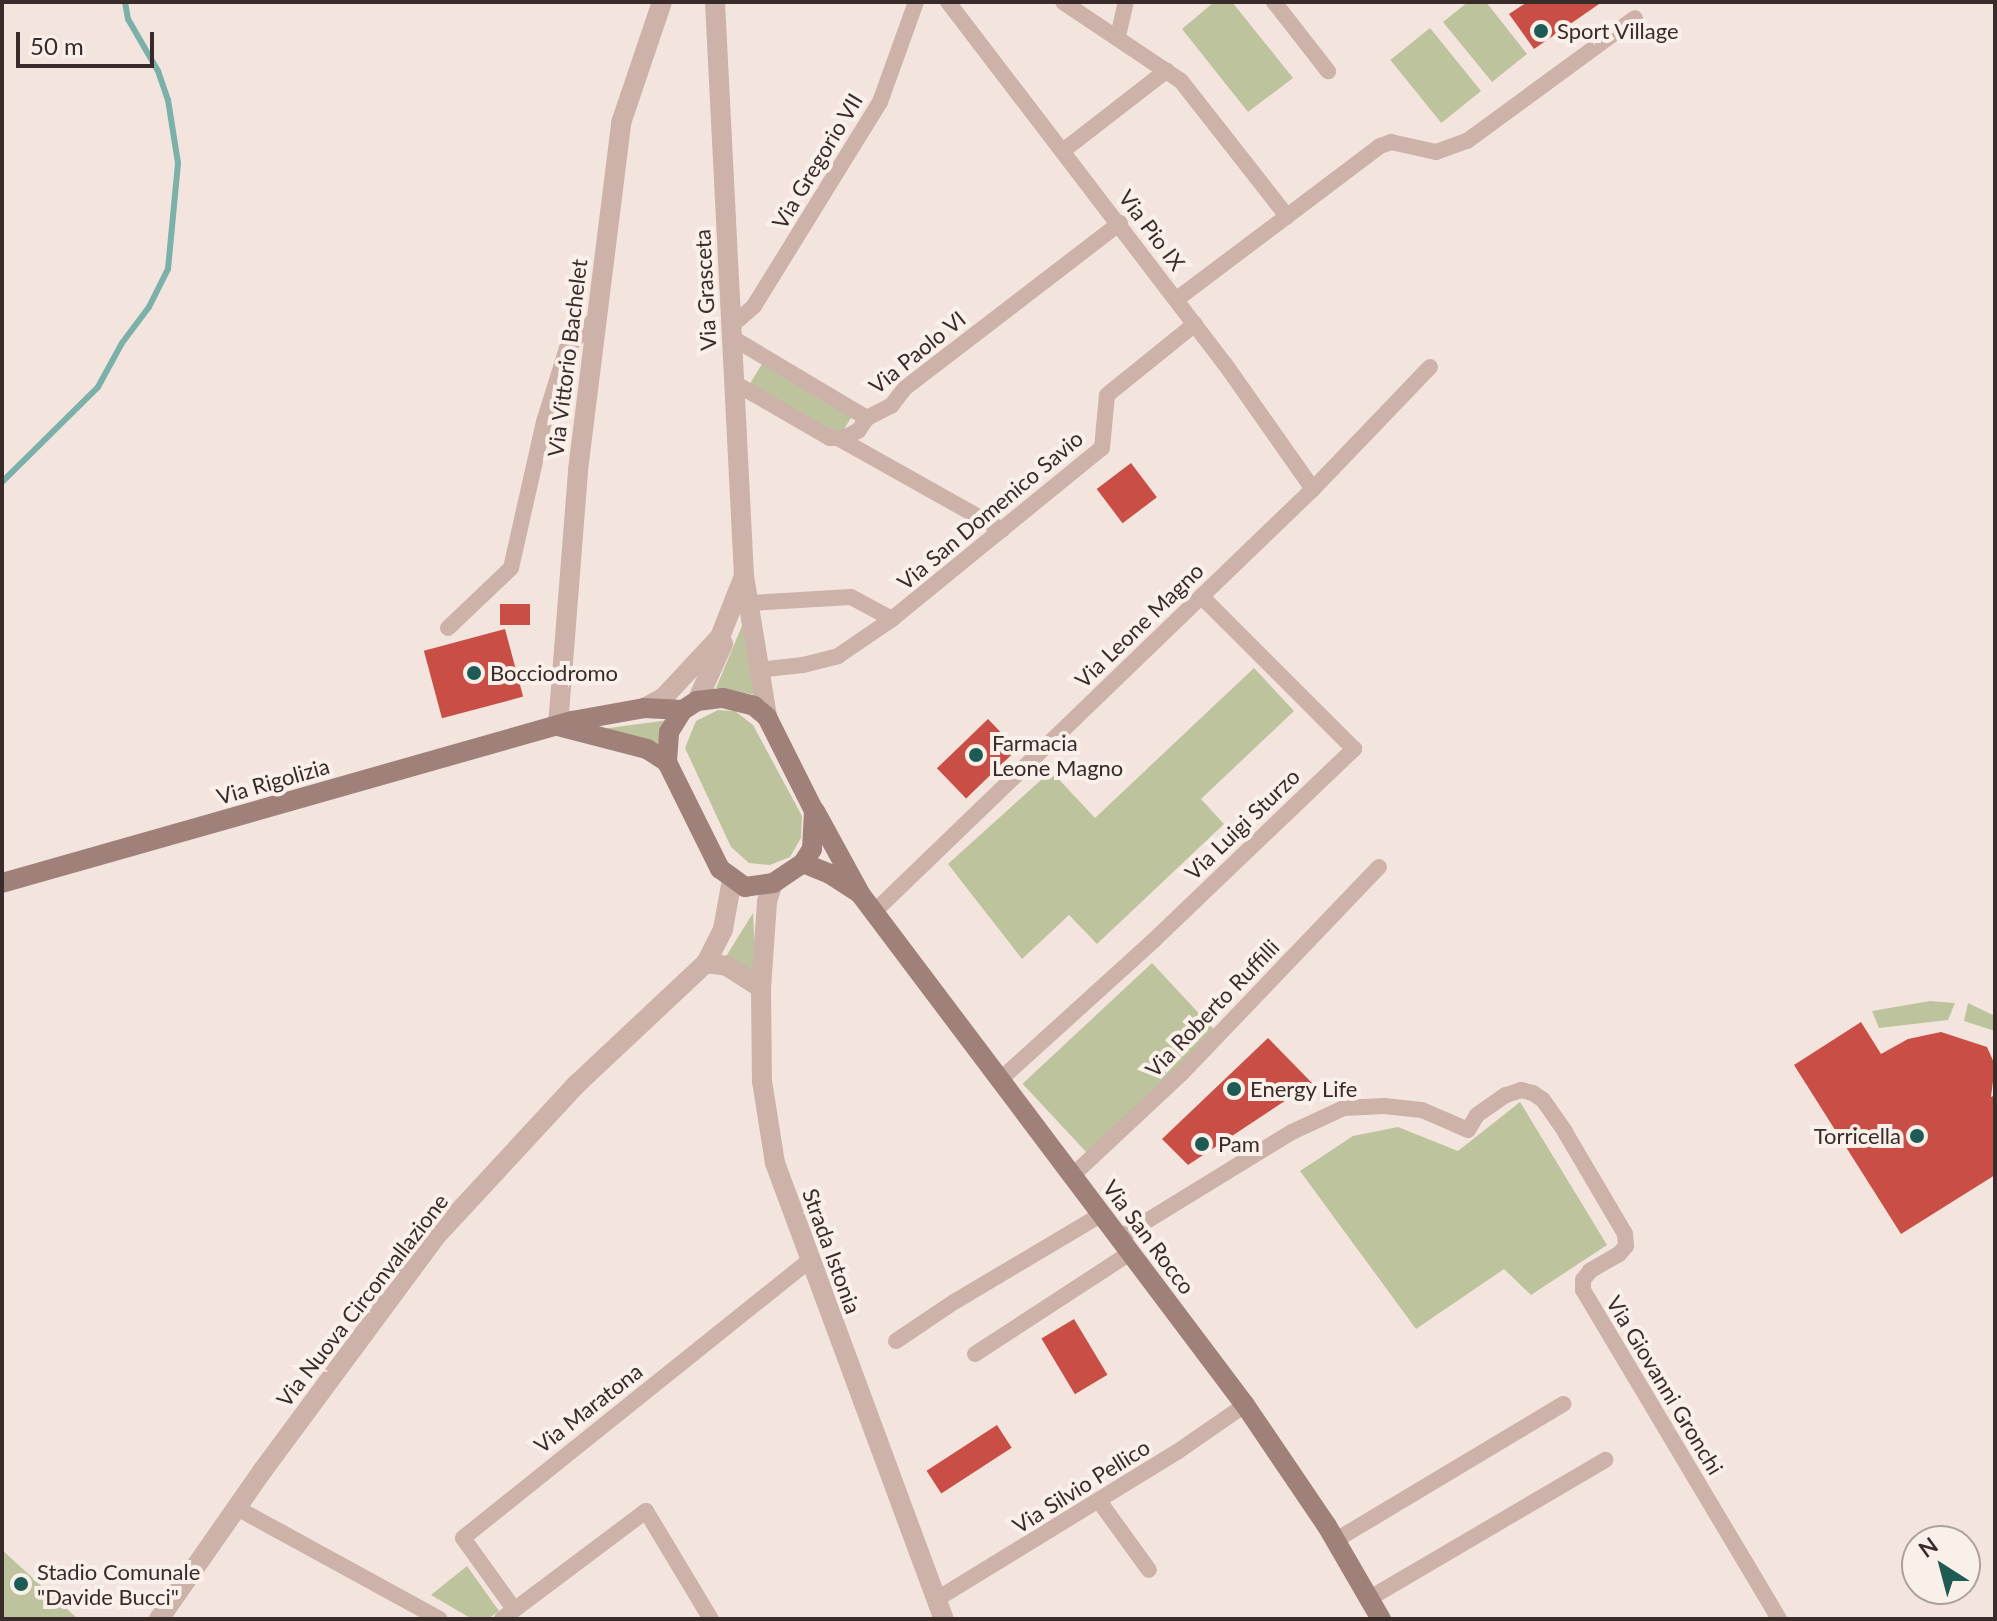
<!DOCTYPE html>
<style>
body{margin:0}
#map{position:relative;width:1997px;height:1621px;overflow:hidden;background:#f3e5de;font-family:Lato,sans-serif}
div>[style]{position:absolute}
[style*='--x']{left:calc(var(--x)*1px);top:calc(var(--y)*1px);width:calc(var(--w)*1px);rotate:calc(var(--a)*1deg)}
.green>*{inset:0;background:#bdc39d;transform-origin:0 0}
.stream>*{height:6px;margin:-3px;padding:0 3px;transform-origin:3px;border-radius:3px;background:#7cb1a9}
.building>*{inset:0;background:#c84e46;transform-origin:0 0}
.minor>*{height:16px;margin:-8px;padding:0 8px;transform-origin:8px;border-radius:8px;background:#ccb2a9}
.tertiary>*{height:20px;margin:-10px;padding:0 10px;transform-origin:10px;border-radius:10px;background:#ccb2a9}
.secondary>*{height:20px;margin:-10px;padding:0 10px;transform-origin:10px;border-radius:10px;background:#a0817a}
.dots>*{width:22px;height:22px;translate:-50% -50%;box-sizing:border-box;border:4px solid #faf0ea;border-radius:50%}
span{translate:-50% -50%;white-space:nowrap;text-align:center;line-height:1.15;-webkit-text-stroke:8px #faf0ea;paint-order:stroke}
.poi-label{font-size:22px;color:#392b29}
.left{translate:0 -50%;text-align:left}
.right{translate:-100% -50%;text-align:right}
.street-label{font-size:22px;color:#392b29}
.frame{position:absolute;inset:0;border:4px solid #392b29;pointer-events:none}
.north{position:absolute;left:1901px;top:1525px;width:80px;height:80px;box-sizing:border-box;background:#faf0ea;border:2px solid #ada19d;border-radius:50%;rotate:324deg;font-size:22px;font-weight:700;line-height:32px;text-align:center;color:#392b29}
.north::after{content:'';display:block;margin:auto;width:28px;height:36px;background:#1d5b54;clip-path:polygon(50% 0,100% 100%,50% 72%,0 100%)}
.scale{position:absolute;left:16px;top:32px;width:138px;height:36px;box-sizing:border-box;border:4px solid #392b29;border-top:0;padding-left:10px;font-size:24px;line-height:28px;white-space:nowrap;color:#392b29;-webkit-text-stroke:6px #faf0ea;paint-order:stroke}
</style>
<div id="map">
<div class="green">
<i style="clip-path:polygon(1214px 2px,1232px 2px,1293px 78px,1248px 112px,1182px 29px)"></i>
<i style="clip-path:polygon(1468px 2px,1486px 2px,1527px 54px,1492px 82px,1443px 22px)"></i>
<i style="left:1430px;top:28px;width:81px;height:51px;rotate:51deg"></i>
<i style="left:764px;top:361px;width:104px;height:28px;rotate:32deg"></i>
<i style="clip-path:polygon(744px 621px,757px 695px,716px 688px)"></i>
<i style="clip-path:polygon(1254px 668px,1294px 711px,1201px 799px,1224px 824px,1097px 944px,1069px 915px,1022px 959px,948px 864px,1051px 771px,1095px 818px)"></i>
<i style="clip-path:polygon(718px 710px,735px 711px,753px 725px,802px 816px,801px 838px,790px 857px,770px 865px,749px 863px,731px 847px,685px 748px,696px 721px)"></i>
<i style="clip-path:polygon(669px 720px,661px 748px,601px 729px)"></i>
<i style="clip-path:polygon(753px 913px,756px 973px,725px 958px)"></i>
<i style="left:1152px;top:963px;width:94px;height:177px;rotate:47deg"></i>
<i style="clip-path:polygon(1930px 1001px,1955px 1003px,1948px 1020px,1879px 1028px,1872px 1011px)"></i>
<i style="clip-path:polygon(1968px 1003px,1995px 1016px,1995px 1031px,1964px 1021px)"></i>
<i style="clip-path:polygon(1520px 1102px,1607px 1245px,1531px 1295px,1504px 1269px,1416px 1329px,1300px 1171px,1353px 1136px,1398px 1127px,1458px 1151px)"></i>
<i style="clip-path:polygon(2px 1550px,77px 1618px,76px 1619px,2px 1619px)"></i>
<i style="clip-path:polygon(467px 1566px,499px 1611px,488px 1619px,472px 1619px,431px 1595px)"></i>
</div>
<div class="stream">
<i style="--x:2;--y:482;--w:135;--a:-44.7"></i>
<i style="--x:98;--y:387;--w:50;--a:-61.4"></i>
<i style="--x:122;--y:343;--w:45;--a:-53.1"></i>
<i style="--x:149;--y:307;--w:42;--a:-63.4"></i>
<i style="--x:168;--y:269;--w:106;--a:-84.6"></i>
<i style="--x:178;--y:163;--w:64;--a:-99"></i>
<i style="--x:168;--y:100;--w:31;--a:-109"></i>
<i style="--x:158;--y:71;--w:60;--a:-120"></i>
<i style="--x:128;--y:19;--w:17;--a:-100"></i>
</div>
<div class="building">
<i style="clip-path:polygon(1527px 2px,1602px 2px,1534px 49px,1509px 14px)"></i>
<i style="left:1131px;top:463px;width:43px;height:43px;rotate:53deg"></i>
<i style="left:530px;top:604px;width:21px;height:30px;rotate:90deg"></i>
<i style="left:505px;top:629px;width:70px;height:84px;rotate:75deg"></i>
<i style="left:988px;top:719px;width:42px;height:71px;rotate:46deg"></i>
<i style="clip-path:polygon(1861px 1022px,1881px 1054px,1908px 1039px,1941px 1032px,1987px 1047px,1995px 1065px,1991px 1097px,1995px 1095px,1995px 1175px,1901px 1234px,1794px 1065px)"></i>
<i style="clip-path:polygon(1268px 1038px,1312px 1083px,1188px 1165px,1162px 1139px)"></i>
<i style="left:1074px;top:1319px;width:65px;height:38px;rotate:59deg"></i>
<i style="left:997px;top:1425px;width:27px;height:84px;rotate:57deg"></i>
</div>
<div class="minor">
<i style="--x:948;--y:2;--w:456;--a:52.6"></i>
<i style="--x:1225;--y:364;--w:153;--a:54.9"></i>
<i style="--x:1063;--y:2;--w:142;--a:33.8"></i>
<i style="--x:1181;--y:81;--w:172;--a:51.9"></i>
<i style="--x:1274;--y:2;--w:88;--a:52"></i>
<i style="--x:1118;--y:36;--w:35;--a:-77"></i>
<i style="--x:1064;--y:150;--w:130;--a:-37.8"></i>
<i style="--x:1177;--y:299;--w:254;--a:-37"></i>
<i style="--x:1380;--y:146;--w:12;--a:-20"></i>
<i style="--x:1391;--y:142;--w:46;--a:12.5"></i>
<i style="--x:1436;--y:152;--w:33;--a:-20"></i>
<i style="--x:1467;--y:141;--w:208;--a:-36.2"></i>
<i style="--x:730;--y:327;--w:32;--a:-41"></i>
<i style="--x:754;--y:306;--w:240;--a:-58.3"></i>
<i style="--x:880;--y:102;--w:106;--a:-70.2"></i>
<i style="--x:731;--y:337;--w:158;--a:30.8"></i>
<i style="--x:733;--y:382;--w:112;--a:30"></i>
<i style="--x:830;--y:438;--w:13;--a:0"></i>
<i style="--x:843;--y:438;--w:17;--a:-25"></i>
<i style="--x:858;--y:431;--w:16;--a:-55"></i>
<i style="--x:867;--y:418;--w:27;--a:-27"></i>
<i style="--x:891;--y:406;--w:23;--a:-52"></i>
<i style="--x:905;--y:388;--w:271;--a:-37.5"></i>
<i style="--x:838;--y:438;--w:188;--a:29.3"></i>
<i style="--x:750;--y:603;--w:101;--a:-3.4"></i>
<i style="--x:851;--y:597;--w:47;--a:28.2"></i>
<i style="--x:892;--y:619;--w:271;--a:-39.2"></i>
<i style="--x:1102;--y:448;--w:53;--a:-84.6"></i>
<i style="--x:1107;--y:395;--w:113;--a:-38.9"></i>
<i style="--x:448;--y:628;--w:87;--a:-43.6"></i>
<i style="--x:511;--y:568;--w:150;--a:-77.3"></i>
<i style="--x:544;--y:422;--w:77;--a:-72.7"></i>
<i style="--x:567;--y:348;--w:40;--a:-46"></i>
<i style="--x:758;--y:670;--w:45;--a:-6.3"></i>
<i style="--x:803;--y:665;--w:36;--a:-14"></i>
<i style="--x:838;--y:656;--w:65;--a:-34.4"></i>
<i style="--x:874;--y:912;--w:610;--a:-43.94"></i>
<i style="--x:1313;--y:489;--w:169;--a:-46.2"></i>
<i style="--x:1002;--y:1078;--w:205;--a:-42.2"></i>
<i style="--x:1154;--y:940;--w:277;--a:-43.7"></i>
<i style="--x:1354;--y:749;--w:216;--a:-135"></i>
<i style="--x:1073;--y:1175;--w:149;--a:-43.1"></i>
<i style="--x:1182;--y:1073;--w:285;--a:-46.3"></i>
<i style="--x:1119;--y:1238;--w:203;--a:-31.5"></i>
<i style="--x:1292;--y:1132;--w:57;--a:-24.8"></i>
<i style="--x:1344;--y:1108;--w:40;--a:-2.9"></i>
<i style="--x:1384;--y:1106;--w:38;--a:6"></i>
<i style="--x:1422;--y:1110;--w:50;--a:23.5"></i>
<i style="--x:1468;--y:1130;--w:17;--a:-59"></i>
<i style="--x:1477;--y:1115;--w:35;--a:-35"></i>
<i style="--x:1506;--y:1095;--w:16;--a:-18"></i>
<i style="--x:1521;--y:1090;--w:12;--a:14"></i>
<i style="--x:1533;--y:1093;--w:12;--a:35"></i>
<i style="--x:1543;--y:1100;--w:39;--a:55"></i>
<i style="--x:1565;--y:1132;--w:118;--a:59.5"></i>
<i style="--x:1625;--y:1234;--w:12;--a:85"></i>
<i style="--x:1626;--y:1246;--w:11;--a:131"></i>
<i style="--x:1619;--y:1254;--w:34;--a:150"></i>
<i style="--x:1590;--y:1271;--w:11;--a:128"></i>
<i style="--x:1583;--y:1280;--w:10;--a:90"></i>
<i style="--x:1583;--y:1290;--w:383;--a:59.2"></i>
<i style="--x:896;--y:1341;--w:70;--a:-33.9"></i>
<i style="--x:954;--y:1302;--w:172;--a:-30.7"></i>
<i style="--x:975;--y:1354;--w:185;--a:-33.1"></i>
<i style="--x:1099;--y:1501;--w:85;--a:54.1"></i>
<i style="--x:237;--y:1508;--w:231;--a:28.7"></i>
<i style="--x:1336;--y:1540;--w:265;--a:-30.9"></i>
<i style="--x:1370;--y:1598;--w:273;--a:-30.4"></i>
<i style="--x:937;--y:1599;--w:281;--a:-31.5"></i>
<i style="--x:1177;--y:1452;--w:83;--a:-34.7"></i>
<i style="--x:514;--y:1609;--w:87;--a:-125.7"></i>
<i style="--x:463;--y:1538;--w:445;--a:-38.7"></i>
<i style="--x:502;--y:1619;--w:180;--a:-36.9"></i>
<i style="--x:646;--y:1511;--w:126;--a:59"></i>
</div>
<div class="tertiary">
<i style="--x:715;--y:2;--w:575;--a:87.11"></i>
<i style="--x:744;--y:576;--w:143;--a:80.7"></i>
<i style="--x:697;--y:701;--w:63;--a:-65.5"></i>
<i style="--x:644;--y:708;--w:21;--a:-28"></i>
<i style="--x:663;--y:698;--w:83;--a:-46.9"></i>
<i style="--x:720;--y:637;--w:66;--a:-68.5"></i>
<i style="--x:558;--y:726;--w:257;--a:-85.5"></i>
<i style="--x:578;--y:470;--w:350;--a:-82.9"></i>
<i style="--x:621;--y:123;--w:128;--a:-71.3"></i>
<i style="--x:773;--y:883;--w:20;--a:108"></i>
<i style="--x:767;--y:902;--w:86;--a:94"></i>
<i style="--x:761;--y:988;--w:93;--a:89.4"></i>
<i style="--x:762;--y:1081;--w:83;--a:81"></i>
<i style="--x:775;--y:1163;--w:486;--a:69.7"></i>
<i style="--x:706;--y:963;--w:21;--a:8"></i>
<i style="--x:727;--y:966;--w:40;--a:32.9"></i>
<i style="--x:159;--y:1619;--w:182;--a:-55.1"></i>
<i style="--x:263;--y:1470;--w:292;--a:-53.5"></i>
<i style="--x:437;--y:1235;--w:207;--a:-47.2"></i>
<i style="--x:578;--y:1083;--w:175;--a:-43.2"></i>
<i style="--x:706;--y:963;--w:38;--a:-63"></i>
<i style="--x:723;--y:929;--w:50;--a:-79.6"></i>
</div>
<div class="secondary">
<i style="--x:558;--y:726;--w:92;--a:14.5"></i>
<i style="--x:647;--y:749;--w:24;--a:33"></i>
<i style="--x:815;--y:811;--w:96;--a:61.3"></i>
<i style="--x:861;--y:895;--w:638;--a:53.02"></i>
<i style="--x:1245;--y:1405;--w:146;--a:55.9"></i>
<i style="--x:1327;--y:1526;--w:108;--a:59.9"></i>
<i style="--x:803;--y:863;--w:29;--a:22"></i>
<i style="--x:830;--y:874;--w:35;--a:33"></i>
<i style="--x:2;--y:883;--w:593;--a:-15.87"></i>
<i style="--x:572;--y:721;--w:73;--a:-10.2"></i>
<i style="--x:644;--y:708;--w:39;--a:3"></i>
<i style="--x:683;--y:710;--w:17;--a:-33"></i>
<i style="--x:697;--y:701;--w:26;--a:-7"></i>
<i style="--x:723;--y:698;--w:32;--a:14"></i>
<i style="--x:754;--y:706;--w:17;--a:40"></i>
<i style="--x:767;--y:717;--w:105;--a:63.4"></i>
<i style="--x:814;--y:811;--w:38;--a:93"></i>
<i style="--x:812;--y:849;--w:17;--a:123"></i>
<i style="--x:803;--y:863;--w:36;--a:146"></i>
<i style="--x:773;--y:883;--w:28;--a:172"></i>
<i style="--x:745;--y:887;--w:31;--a:-144"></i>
<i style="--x:720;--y:869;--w:119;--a:-116.4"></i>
<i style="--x:667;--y:762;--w:30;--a:-86"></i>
<i style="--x:669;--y:732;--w:26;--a:-58"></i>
</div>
<div class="dots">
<i style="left:1541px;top:31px;background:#1d5b54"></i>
<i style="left:474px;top:673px;background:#1d5b54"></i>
<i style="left:976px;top:755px;background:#1d5b54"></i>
<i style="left:1234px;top:1089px;background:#1d5b54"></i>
<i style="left:1917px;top:1136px;background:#1d5b54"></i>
<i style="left:1202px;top:1144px;background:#1d5b54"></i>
<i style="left:21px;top:1584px;background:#1d5b54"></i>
</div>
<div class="poi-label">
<span class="left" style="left:1557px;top:31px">Sport Village</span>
<span class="left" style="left:490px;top:673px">Bocciodromo</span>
<span class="left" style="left:992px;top:755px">Farmacia<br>Leone Magno</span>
<span class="left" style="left:1250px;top:1089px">Energy Life</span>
<span class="right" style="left:1901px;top:1136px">Torricella</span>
<span class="left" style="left:1218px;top:1144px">Pam</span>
<span class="left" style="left:37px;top:1584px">Stadio Comunale<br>"Davide Bucci"</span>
</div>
<div class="street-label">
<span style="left:817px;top:161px;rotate:-59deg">Via Gregorio VII</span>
<span style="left:1152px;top:230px;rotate:53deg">Via Pio IX</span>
<span style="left:705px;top:290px;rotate:-93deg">Via Grasceta</span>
<span style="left:917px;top:352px;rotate:-39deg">Via Paolo VI</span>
<span style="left:567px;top:358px;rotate:-83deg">Via Vittorio Bachelet</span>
<span style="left:990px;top:510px;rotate:-40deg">Via San Domenico Savio</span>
<span style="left:1139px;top:625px;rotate:-44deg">Via Leone Magno</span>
<span style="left:273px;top:781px;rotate:-16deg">Via Rigolizia</span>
<span style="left:1242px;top:824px;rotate:-44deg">Via Luigi Sturzo</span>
<span style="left:1212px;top:1008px;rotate:-46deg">Via Roberto Ruffilli</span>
<span style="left:1149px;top:1237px;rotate:53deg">Via San Rocco</span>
<span style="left:832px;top:1251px;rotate:70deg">Strada Istonia</span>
<span style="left:362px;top:1300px;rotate:-52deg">Via Nuova Circonvallazione</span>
<span style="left:1665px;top:1385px;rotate:59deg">Via Giovanni Gronchi</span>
<span style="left:588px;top:1408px;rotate:-38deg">Via Maratona</span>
<span style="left:1081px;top:1486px;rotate:-32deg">Via Silvio Pellico</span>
</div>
<div class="frame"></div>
<div class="north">N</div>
<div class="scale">50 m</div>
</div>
